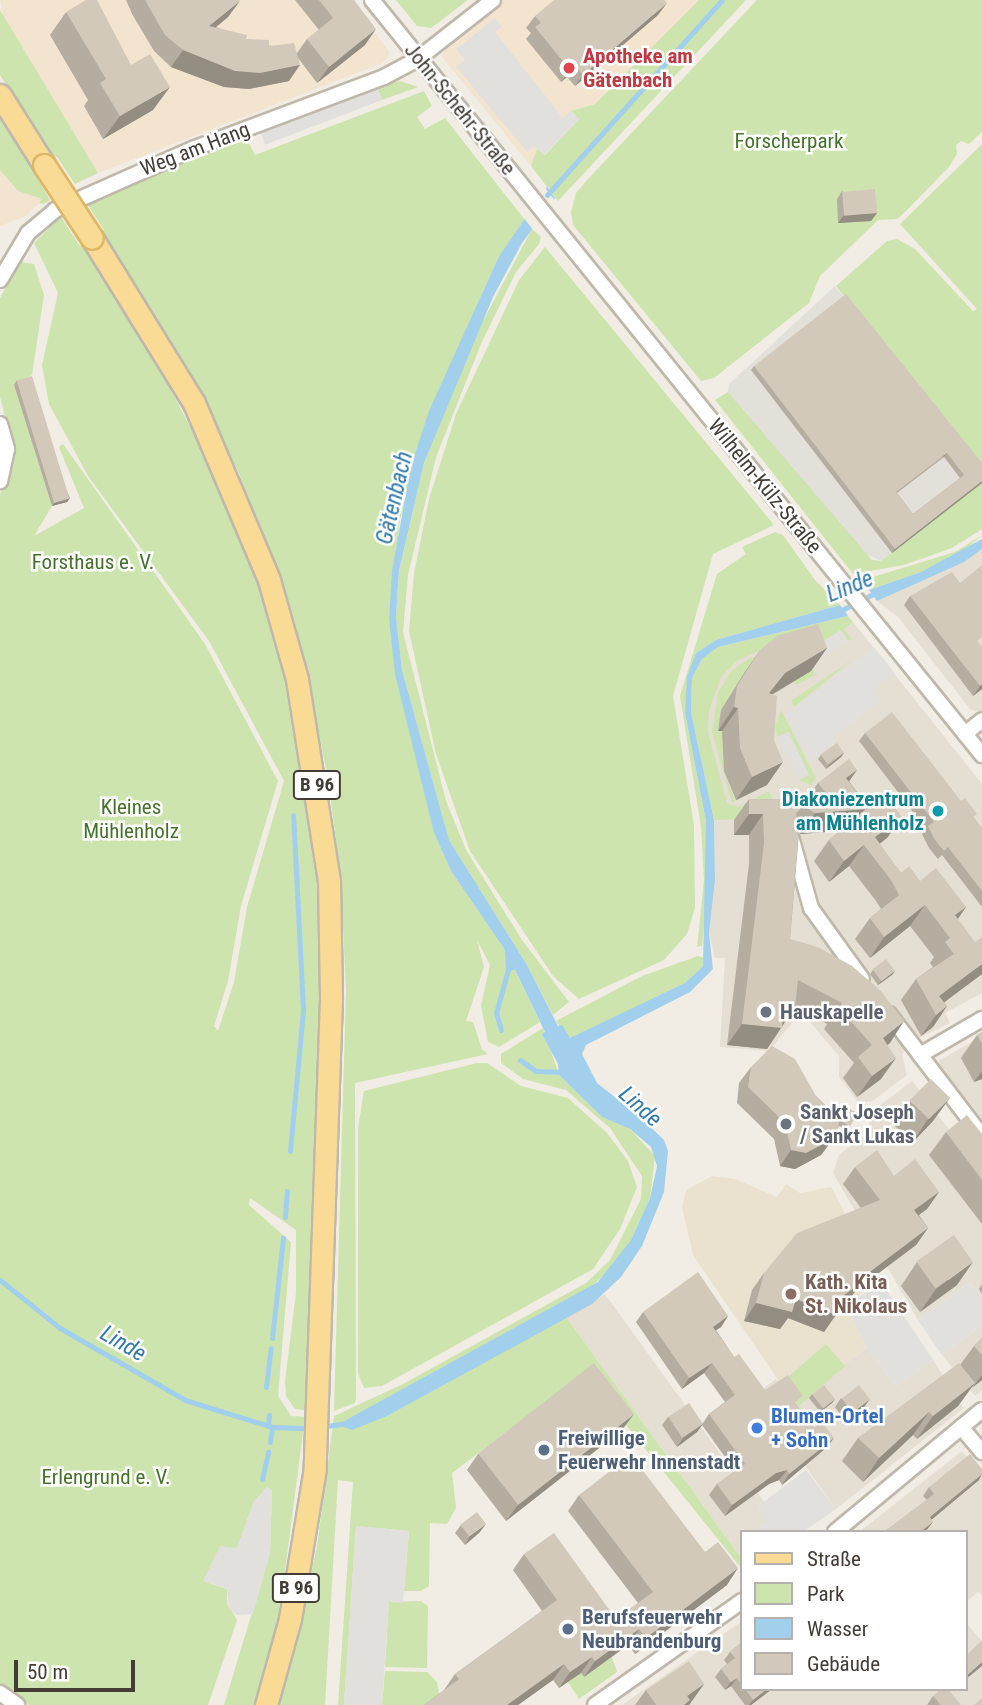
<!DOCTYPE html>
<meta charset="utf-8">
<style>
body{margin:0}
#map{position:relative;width:982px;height:1705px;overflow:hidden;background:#f1ede4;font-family:"Roboto Condensed",sans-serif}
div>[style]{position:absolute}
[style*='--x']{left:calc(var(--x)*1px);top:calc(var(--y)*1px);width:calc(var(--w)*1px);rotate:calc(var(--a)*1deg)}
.residential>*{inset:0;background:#e5dfd3}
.commercial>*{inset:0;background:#f3e4d0}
.industrial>*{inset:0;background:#e3dfd9}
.education>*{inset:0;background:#eae2cf}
.green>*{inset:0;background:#cde4ae;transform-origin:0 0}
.parking>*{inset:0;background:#e2e0dd;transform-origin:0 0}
.water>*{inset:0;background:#a2cfec}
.pier>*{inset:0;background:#f1ede4}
.stream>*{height:5px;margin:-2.5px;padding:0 2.5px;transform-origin:2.5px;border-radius:2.5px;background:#a2cfec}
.roads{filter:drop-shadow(2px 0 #bfb8ab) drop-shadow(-2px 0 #bfb8ab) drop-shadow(0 2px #bfb8ab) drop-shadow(0 -2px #bfb8ab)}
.minor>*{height:14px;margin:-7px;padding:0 7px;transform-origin:7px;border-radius:7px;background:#fff}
.primary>*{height:21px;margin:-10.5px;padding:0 10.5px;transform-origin:10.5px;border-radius:10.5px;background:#fadb95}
.bridges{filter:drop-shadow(2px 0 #deb866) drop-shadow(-2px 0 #deb866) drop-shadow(0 2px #deb866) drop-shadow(0 -2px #deb866)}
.primary-bridge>*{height:21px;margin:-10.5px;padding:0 10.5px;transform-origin:10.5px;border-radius:10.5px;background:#fadb95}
.wall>*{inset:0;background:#b5ada0}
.shaded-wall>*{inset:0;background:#938d82;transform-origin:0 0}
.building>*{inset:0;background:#d2c9ba;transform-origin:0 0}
.dots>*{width:19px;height:19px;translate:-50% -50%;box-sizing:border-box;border:4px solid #fff;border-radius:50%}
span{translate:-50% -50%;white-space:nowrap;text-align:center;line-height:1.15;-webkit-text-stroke:5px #fff;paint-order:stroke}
.shield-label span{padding:2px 5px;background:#fff;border:2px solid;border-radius:5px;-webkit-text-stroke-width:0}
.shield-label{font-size:19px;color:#433d35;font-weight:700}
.health-label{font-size:21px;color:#be3a42;font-weight:700}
.left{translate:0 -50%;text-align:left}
.street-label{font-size:21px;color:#433d35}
.park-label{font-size:21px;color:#47722b}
.culture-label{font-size:21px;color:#0d838f;font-weight:700}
.right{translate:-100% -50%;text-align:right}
.worship-label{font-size:21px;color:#5b616d;font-weight:700}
.education-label{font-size:21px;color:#785e54;font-weight:700}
.shop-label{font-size:21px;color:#366cbe;font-weight:700}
.service-label{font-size:21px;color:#4e5e75;font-weight:700}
.water-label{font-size:23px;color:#337aaa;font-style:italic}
.legend{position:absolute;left:740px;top:1530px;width:228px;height:161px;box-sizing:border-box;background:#fff;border:2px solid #b4b1ae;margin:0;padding:9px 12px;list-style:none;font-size:21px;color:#433d35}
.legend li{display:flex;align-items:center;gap:14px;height:35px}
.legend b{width:35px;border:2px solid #b4b1ae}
.scale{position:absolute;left:14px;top:1660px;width:121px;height:32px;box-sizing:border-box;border:4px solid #433d35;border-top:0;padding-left:9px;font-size:21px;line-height:24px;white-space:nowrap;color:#433d35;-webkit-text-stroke:5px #fff;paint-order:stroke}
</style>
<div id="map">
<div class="residential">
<i style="clip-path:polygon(982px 549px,982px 712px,980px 713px,970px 709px,898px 617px,877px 601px)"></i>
<i style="clip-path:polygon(853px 622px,982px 784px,982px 993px,945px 1013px,950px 1023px,915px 1040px,902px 1054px,907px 1075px,871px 1102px,857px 1101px,839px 1077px,839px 1056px,809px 1021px,793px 1022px,769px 1051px,720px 1047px,725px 958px,715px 958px,709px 933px,715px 881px,714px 820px,702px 659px,799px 626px,844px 628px)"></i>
<i style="clip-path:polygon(982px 1036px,982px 1126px,936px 1068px,940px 1060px)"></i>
<i style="clip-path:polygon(912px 1081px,982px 1173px,982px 1298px,970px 1282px,918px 1320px,833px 1173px,839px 1155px,868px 1132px,871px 1112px)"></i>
<i style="clip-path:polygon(605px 1294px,724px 1459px,731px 1455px,764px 1502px,757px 1507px,768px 1521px,753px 1532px,742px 1532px,742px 1559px,566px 1317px)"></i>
<i style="clip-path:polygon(982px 1325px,982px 1390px,975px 1396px,942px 1355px)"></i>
<i style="clip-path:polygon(867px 1348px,896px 1386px,933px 1360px,964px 1408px,836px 1509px,754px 1395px,776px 1379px,792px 1402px)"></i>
<i style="clip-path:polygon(962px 1451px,982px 1474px,982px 1595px,978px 1592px,966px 1602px,966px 1532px,859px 1532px)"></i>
<i style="clip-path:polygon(742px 1621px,742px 1689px,966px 1689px,966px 1623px,982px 1641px,982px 1705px,622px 1705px)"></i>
</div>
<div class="commercial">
<i style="clip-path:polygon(0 0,350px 0,390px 53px,383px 63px,98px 173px,3px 16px)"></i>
<i style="clip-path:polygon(505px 0,699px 0,595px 104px,571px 111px,537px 149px,531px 166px,442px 57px,447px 45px)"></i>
<i style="clip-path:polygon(0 170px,18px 191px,43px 199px,26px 216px,0 226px)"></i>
</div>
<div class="industrial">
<i style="clip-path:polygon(835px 286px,982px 471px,982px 483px,881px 561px,862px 552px,728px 392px,729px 384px)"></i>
</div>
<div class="education">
<i style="clip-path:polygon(712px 1176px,735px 1179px,777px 1197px,786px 1184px,800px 1193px,831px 1187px,880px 1278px,846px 1306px,867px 1348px,793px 1402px,693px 1255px,682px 1207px,686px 1190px)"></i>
</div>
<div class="green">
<i style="clip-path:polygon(396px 0,468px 0,431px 28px,417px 26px)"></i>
<i style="clip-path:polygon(699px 0,746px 0,558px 201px,531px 166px,537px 149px,545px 155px,579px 119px,571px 111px,595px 104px)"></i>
<i style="clip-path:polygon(757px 0,982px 0,982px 132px,969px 144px,961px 141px,956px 145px,957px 154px,949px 167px,905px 212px,897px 219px,878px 220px,820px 276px,809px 303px,714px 378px,701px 381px,573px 225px,571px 212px,576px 193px,588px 179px)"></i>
<i style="clip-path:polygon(0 10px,98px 173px,75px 184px,57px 157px,52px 159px,22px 111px,0 75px)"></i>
<i style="clip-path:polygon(400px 81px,418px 87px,382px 100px,377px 87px)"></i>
<i style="clip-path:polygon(424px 91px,432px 106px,417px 117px,425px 129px,445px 118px,525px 220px,499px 256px,483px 291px,400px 519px,389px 619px,434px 833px,451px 871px,505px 950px,540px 1022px,499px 1047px,488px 1042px,481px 1006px,490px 965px,477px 940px,484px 967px,466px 1021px,473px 1022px,482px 1049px,488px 1054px,355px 1083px,356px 1398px,355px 1403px,334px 1411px,346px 991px,341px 881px,328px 778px,306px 674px,278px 577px,239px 473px,171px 340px,100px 233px,104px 230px,86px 202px,246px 138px,255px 155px)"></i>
<i style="clip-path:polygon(0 112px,50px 200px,44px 204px,39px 203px,42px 199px,18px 191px,0 170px)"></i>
<i style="clip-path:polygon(982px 144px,982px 471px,836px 286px,887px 241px,897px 239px,915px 249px,973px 311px,977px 309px,900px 224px)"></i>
<i style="clip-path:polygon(61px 217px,80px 246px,84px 244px,151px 352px,218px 480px,259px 580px,287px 681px,308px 782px,319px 884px,320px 997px,307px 1381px,305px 1410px,295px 1409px,286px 1396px,285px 1381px,296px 1293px,296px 1230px,250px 1198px,249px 1205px,291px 1242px,278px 1396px,291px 1416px,305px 1417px,279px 1617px,254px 1705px,224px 1705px,270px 1553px,272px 1490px,254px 1501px,237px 1549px,203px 1581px,227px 1589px,227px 1603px,237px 1620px,208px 1705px,29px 1705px,0 1683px,0 494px,11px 473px,13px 448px,0 397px,0 298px,20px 262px,34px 264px,44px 295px,32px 375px,14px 385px,52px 506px,34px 536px,84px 508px,59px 447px,63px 444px,205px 644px,278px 781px,241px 906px,228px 981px,214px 1026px,218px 1031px,234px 982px,247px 907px,284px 781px,209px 641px,88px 476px,49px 404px,42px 365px,58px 293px,34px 243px)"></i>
<i style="clip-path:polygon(532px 229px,541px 237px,539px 244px,516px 272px,481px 344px,436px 457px,408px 575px,403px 632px,446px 801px,466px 850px,522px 940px,569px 1002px,553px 1015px,527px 965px,449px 840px,402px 670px,396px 617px,399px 572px,424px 463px,474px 338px)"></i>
<i style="clip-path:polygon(545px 247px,774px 525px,713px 554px,673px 696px,694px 825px,695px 908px,687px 934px,664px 960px,579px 999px,553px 976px,470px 851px,436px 754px,409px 631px,414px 573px,429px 499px,456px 414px,519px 280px)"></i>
<i style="clip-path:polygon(728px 392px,872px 560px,881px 561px,982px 483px,982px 529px,952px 548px,904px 565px,853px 574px,715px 400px)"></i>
<i style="clip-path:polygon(775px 532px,783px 535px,815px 580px,840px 605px,716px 640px,696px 653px,685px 713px,706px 821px,708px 880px,702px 946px,697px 947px,704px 880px,701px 827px,680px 696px,717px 574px,746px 554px,742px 547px)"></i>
<i style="clip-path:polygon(982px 535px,959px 555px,921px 572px,869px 590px,863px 580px,955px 552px)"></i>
<i style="clip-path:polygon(848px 616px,853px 622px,844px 629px,852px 639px,848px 641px,841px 631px,815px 651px,819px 662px,806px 644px,765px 648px,738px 660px,721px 677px,709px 711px,708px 732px,727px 803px,738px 807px,769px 791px,779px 818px,714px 820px,691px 712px,692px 678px,702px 659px,718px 647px)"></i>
<i style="clip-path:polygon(803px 646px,815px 675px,799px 684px,744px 673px,721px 710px,718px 730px,722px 731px,724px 771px,735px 800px,767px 785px,732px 803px,712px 732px,718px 693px,732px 670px,750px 658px)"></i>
<i style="clip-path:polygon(852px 660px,794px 707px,792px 704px,792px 700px)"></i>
<i style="clip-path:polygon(781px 710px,816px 778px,811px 785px,799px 780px,809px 775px,788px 732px,778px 737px,775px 726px)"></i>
<i style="clip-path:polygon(698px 956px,704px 958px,703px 966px,685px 983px,577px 1038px,570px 1038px,556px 1021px,642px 976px)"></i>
<i style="clip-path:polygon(543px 1028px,559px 1075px,602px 1117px,630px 1129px,655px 1156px,650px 1198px,631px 1240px,612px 1268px,584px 1293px,338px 1425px,387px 1416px,566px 1317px,742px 1559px,742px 1569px,584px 1373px,452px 1473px,456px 1508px,447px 1524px,430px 1523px,429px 1586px,421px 1591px,404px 1591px,409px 1531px,356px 1526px,344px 1705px,338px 1705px,353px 1482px,338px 1480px,325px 1705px,279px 1705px,317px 1547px,334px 1416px,403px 1384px,586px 1283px,610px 1260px,641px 1199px,642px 1176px,610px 1128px,566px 1090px,523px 1079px,501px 1063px,501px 1054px)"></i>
<i style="clip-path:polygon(477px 1063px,487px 1063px,521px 1086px,568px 1098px,607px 1133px,628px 1161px,637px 1187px,620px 1229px,593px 1269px,382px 1386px,364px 1388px,358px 1373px,358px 1128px,364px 1091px)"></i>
<i style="left:826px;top:1344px;width:29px;height:61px;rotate:49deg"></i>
<i style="clip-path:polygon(421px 1601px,428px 1606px,427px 1668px,385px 1667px,389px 1602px)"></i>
<i style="clip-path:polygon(612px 1657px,617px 1672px,579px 1699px,568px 1682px,581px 1673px,584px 1677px)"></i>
<i style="clip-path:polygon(385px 1671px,427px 1672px,437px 1682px,441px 1705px,382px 1705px)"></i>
</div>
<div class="parking">
<i style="clip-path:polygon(495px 18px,502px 26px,495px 32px,563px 118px,571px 111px,580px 119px,544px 155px,534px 146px,527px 152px,456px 67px,465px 60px,456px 49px)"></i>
<i style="left:377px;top:87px;width:14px;height:125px;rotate:69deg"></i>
<i style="left:841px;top:630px;width:13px;height:34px;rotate:58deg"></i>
<i style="clip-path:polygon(874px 647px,894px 672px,873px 689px,881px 700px,832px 738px,835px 743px,809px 763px,786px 714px)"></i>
<i style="left:789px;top:732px;width:47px;height:12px;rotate:65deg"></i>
<i style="clip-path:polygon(881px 1282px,933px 1360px,896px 1386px,867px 1348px,846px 1306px)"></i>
<i style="clip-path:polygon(970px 1282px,982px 1298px,982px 1325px,942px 1355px,918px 1320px)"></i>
<i style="clip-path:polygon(806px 1470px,836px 1509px,803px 1532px,753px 1532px,767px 1521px,757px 1507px)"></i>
<i style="clip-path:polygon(267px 1487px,272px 1490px,270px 1553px,253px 1614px,237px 1615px,229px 1609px,227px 1589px,203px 1581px,220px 1546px,237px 1548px,254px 1501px)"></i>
<i style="clip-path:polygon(356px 1526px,409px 1531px,403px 1603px,389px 1602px,382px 1705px,344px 1705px)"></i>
</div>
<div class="water">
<i style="clip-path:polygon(547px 187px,555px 198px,522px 243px,493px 297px,424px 463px,399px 571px,396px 617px,402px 670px,449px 840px,527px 965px,558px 1026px,562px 1025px,570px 1038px,685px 983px,703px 966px,706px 821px,685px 713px,687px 677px,696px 653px,716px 640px,840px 605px,848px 616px,718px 647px,702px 659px,692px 678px,691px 712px,714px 820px,715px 881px,709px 933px,713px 969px,690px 992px,586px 1045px,582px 1054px,597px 1083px,640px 1117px,664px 1140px,668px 1151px,664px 1192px,642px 1246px,621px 1277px,592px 1304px,387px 1416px,352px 1430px,337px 1425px,598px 1282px,631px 1240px,650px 1198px,657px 1166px,651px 1147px,630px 1129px,602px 1117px,559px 1075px,558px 1064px,542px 1034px,545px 1032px,515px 970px,506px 970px,505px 950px,451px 871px,434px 833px,395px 674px,389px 619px,392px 571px,411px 466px,429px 411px,499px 256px)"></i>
<i style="clip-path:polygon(982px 539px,982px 549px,964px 562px,877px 601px,869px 590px,921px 572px)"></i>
</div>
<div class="pier">
<i style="clip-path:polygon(543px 185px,556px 202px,534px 231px,523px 217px)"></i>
</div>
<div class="stream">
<i style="--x:547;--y:195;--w:262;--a:-48.1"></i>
<i style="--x:838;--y:612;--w:44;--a:-27.1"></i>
<i style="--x:501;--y:1030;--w:18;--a:-106"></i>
<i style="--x:496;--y:1013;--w:49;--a:-74.5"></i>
<i style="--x:520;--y:1060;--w:19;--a:35"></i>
<i style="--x:536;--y:1071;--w:28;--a:2"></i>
<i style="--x:290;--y:1151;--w:142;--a:-84.7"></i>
<i style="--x:303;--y:1010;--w:195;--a:-92.9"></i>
<i style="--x:285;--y:1217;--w:26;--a:-86"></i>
<i style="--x:0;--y:1280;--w:77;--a:38.7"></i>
<i style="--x:60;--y:1328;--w:144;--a:29.9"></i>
<i style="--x:185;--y:1400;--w:91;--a:17.2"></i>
<i style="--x:272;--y:1427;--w:38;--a:2"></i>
<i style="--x:272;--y:1338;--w:101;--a:-83.7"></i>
<i style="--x:266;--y:1387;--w:39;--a:-83"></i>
<i style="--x:268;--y:1426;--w:11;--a:-85"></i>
<i style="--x:320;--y:1427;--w:21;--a:-8"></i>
<i style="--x:270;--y:1442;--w:15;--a:-82"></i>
<i style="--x:262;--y:1479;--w:28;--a:-77"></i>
</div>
<div class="roads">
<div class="minor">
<i style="--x:372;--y:0;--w:971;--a:51.06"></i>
<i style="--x:0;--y:280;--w:55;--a:-59.2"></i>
<i style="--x:28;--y:233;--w:35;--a:-40"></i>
<i style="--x:55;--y:210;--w:153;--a:-23.9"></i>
<i style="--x:195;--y:148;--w:202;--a:-20.6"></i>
<i style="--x:384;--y:77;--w:40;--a:-28"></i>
<i style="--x:419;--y:58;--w:94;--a:-38.1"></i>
<i style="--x:0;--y:424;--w:26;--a:74"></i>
<i style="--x:7;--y:449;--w:33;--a:102"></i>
<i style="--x:965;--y:734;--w:22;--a:-39"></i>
<i style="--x:792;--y:840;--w:71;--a:74.4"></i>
<i style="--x:811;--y:908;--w:87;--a:54.3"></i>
<i style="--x:889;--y:1014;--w:153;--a:52.7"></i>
<i style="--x:920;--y:1055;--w:72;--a:-30.1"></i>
<i style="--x:961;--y:1427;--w:33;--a:50"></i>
<i style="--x:835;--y:1532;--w:191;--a:-39.7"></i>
<i style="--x:0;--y:1693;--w:21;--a:35"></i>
<i style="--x:595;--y:1705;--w:180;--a:-35.3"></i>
</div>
<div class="primary">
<i style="--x:0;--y:95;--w:83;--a:57.8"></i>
<i style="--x:92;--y:238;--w:194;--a:58.3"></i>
<i style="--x:194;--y:403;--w:192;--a:67"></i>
<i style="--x:269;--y:580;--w:103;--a:74.2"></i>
<i style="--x:297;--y:679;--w:206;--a:81"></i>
<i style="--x:329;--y:882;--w:117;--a:89"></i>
<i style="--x:331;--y:999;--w:469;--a:92"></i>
<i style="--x:315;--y:1468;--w:153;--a:99.4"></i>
<i style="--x:290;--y:1619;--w:89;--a:105.6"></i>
</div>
</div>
<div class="bridges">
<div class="primary-bridge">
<i style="--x:44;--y:165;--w:87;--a:56.7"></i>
</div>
</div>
<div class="wall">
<i style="clip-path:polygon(126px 0,239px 0,228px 17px,216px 27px,246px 39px,297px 53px,307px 39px,319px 30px,295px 0,354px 0,365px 45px,317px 83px,298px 58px,289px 81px,249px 89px,224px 87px,171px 67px,154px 51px,132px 14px)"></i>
<i style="clip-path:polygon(66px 12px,153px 110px,103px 139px,84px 106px,88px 100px,50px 35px)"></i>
<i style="clip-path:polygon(658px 15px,575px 86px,567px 77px,561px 82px,526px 39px,531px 33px,526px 28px,535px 16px)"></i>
<i style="clip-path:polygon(842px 191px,877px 213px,871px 221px,838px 223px,837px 199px)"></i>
<i style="clip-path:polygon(evenodd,754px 366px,982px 463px,982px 483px,892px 553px,751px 370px,754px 366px,944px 457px,960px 478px,913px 514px,897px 493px,944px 457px)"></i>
<i style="clip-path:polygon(17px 380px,70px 498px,67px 502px,52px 506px,14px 385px)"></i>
<i style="clip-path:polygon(910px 596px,979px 643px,982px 689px,973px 696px,904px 605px)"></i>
<i style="clip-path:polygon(827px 648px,811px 671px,772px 695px,767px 785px,736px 800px,724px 771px,722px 731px,718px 731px,721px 710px,744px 673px,760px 650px)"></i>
<i style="clip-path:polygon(865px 733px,974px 818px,982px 828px,982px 907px,942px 855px,938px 859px,929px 848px,922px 834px,926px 829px,859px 741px)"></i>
<i style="clip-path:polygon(844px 753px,841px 757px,826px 769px,818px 759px,821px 755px)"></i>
<i style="clip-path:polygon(857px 770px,849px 781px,868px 807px,902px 817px,887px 838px,879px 844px,901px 873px,920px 881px,966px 907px,958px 919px,982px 974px,944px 1002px,947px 1006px,933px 1027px,921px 1036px,901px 1000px,916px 979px,933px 967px,930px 963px,934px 957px,910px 926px,870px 958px,855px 939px,870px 918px,881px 909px,876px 901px,849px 866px,829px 882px,814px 861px,829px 840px,840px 831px,800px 834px,799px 833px,790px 939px,890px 1043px,887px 1044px,881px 1079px,857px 1097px,843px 1078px,854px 1063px,824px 1029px,827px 1024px,795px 1007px,767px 1049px,727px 1045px,749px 864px,749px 835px,734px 835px,734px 820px,749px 799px,806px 800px,818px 783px)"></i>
<i style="clip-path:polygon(873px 970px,895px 971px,892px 975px,878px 985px,870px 974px)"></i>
<i style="clip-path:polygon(982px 1032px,982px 1079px,974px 1082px,961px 1058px,977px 1035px)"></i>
<i style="clip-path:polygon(751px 1067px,816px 1096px,839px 1119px,850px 1126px,847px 1130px,839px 1126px,833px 1139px,821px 1155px,795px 1169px,780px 1166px,774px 1139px,737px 1103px,739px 1083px)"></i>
<i style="clip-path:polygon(910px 1101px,933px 1121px,912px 1143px,893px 1124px)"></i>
<i style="clip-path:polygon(946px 1132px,982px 1134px,982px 1224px,929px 1155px)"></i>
<i style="clip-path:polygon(855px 1167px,894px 1176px,939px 1192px,927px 1209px,919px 1215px,928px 1228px,916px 1245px,856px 1290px,849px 1300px,839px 1307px,824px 1332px,788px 1318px,780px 1329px,744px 1321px,752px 1290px,764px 1273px,861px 1208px,843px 1184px)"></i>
<i style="clip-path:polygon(917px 1262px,957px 1285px,920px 1312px,901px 1286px)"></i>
<i style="clip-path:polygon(982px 1284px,982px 1294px,979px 1289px)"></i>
<i style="clip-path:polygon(643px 1312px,728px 1316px,721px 1327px,716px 1330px,734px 1357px,765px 1390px,797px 1405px,814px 1428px,834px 1438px,826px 1448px,782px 1485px,779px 1480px,769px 1484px,725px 1516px,709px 1495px,717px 1484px,735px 1471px,702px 1425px,697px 1432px,677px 1447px,662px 1425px,668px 1417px,703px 1423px,709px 1414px,725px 1402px,704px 1373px,682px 1389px,636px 1322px)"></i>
<i style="clip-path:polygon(982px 1338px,982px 1380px,973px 1387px,972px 1386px,958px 1406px,917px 1439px,913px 1435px,863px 1482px,842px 1461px,858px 1438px,960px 1365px,974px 1346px)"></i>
<i style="clip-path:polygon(812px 1394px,835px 1399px,832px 1403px,820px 1412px,809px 1398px)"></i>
<i style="clip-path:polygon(841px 1398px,864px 1407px,845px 1421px,835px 1407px)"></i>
<i style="clip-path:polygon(622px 1430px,506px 1521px,467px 1470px,478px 1454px)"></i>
<i style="clip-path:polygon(979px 1480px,931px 1520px,933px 1522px,925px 1532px,884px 1532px,927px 1500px,923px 1496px,929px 1487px)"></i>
<i style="clip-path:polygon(579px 1495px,727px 1585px,635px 1654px,628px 1645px,584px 1677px,581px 1673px,559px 1688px,553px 1680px,518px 1705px,424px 1705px,444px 1690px,455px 1674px,542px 1611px,513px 1570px,524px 1554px,616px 1619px,638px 1603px,568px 1511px)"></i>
<i style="clip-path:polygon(461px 1525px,480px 1532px,465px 1545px,455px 1533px)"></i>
<i style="clip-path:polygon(742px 1642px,742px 1689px,772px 1689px,751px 1705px,745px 1705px,731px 1686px,725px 1690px,715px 1677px,721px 1669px,727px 1664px,724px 1660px,730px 1652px)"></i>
<i style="clip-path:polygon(704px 1684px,689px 1705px,635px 1705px,646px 1690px)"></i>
<i style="clip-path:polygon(933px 1696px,961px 1705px,927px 1705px)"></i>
</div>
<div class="shaded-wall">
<i style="clip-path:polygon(240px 1px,228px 17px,198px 42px,209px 26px)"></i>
<i style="clip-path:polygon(667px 3px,658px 15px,575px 86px,583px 75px)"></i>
<i style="clip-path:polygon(376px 29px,365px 45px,317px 83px,329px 67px)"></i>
<i style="clip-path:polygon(183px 50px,300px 65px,289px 81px,249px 89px,224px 87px,171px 67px)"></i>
<i style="clip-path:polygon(575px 65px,567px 77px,561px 82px,570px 70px)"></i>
<i style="clip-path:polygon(170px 87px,153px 110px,103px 139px,120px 116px)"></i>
<i style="clip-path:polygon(877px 213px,871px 221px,838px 223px,844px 215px)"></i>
<i style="left:947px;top:453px;width:5px;height:64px;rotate:127deg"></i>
<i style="clip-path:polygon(982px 481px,982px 483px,892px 553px,895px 549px)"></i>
<i style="clip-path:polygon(70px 498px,67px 502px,52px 506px,55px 502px)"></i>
<i style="clip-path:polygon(827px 648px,811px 671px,769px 696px,769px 693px,785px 673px)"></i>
<i style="clip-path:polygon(982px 684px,982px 689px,973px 696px,980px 686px)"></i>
<i style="clip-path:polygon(734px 707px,738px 708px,722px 731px,718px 731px)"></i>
<i style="clip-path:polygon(844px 753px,841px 757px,826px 769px,829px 765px)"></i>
<i style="clip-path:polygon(783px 762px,767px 785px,736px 800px,752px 777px)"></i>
<i style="clip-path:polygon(857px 770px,842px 791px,846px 778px)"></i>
<i style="clip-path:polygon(866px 809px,851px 830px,800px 834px,815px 813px)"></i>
<i style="clip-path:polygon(749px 814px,763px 814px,749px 835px,734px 835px)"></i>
<i style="clip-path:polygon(902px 817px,887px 838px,869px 852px,875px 837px)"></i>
<i style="clip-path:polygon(864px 845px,849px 866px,829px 882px,844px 861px)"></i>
<i style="clip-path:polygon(925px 905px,910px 926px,870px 958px,884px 937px)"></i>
<i style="clip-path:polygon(966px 907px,951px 928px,955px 915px)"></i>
<i style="clip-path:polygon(982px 964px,982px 974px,934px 1010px,939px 996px)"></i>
<i style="clip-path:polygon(895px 971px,892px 975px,878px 985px,881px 981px)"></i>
<i style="clip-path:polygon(784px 1006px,795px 1007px,767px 1049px,727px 1045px,742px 1024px)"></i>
<i style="clip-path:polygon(947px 1006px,933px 1027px,921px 1036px,936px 1015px)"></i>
<i style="clip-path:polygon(904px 1021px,890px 1043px,868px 1059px,883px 1038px)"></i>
<i style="clip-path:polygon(896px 1058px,881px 1079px,857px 1097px,872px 1076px)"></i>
<i style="clip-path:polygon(982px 1071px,982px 1079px,974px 1082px)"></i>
<i style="clip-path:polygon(950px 1098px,933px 1121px,912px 1143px,928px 1119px)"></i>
<i style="clip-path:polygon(833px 1139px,821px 1155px,795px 1169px,780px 1166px,791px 1150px)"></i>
<i style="clip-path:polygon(939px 1192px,927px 1209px,902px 1227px,914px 1210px)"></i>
<i style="clip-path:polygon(928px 1228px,916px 1245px,856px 1290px,849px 1300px,831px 1313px,836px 1315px,824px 1332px,788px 1318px,780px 1329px,744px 1321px,756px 1303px,796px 1299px,843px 1296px,859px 1280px)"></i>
<i style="clip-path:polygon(973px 1262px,957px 1285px,920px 1312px,936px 1289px)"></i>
<i style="clip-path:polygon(728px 1316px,721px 1327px,706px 1337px,713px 1327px)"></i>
<i style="clip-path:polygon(712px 1363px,704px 1373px,682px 1389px,689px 1378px)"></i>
<i style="clip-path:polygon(982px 1375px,982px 1380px,973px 1387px)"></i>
<i style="clip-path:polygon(975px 1383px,958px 1406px,917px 1439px,933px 1416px)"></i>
<i style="clip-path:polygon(835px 1399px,832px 1403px,820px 1412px,823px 1408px)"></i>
<i style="clip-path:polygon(870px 1399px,864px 1407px,845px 1421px,851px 1413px)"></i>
<i style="clip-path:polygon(929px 1412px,913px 1435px,863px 1482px,879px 1458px)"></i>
<i style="clip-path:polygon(634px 1414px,622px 1430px,506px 1521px,518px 1505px)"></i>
<i style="clip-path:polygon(703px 1424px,697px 1432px,677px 1447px,683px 1438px)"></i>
<i style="clip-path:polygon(834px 1438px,826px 1448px,782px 1485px,789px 1474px)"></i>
<i style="clip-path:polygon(787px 1470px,779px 1480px,769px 1484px,725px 1516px,732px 1505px,776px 1473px)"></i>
<i style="clip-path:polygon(982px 1474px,979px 1480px,924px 1526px,930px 1517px)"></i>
<i style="clip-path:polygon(933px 1522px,925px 1532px,920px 1532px)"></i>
<i style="clip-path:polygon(486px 1524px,480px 1532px,465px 1545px,470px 1536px)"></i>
<i style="clip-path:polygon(738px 1568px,727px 1585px,635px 1654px,646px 1638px)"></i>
<i style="clip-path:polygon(639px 1629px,628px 1645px,584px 1677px,595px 1661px)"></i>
<i style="clip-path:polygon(592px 1657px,581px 1673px,559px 1688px,570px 1672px)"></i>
<i style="clip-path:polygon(982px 1662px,982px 1666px,966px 1679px,966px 1676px)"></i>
<i style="clip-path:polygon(564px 1664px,553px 1680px,518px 1705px,507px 1705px)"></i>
<i style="clip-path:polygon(737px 1678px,731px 1686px,725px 1690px,731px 1682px)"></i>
<i style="clip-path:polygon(704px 1684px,689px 1705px,680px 1705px,687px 1696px)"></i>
<i style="clip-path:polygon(767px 1689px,772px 1689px,751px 1705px,749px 1705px,753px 1700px)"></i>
</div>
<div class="building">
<i style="clip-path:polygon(86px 0,97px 0,131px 65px,150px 54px,170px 87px,120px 116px,100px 83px,106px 79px,66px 12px)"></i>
<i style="clip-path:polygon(145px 0,239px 0,240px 1px,209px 26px,247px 35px,246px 39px,269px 40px,269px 46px,294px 43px,300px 65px,260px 73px,235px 71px,183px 50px,165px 35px)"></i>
<i style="clip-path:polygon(319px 0,354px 0,376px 29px,329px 67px,307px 39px,333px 18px)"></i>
<i style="clip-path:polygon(554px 0,664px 0,667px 3px,583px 75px,575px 65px,570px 70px,535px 27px,541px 23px,535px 16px)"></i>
<i style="left:875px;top:189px;width:24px;height:33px;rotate:85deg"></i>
<i style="clip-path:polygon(evenodd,846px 294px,982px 463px,982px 481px,895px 549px,754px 366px,846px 294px,947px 453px,964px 475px,913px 514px,896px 492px,947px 453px)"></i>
<i style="left:32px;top:376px;width:128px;height:16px;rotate:73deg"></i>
<i style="clip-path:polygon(982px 565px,982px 637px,977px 641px,982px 647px,982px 684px,980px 686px,910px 596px,952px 572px,960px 583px)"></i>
<i style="clip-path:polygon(818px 624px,827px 648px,785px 673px,769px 693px,777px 696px,774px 740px,783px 762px,752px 777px,740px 748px,738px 708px,734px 707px,737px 686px,760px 650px,777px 636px)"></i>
<i style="clip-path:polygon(892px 712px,961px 801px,965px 798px,977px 814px,973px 817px,982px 828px,982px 891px,948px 847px,944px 851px,935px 840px,928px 826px,934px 822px,865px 733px)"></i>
<i style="left:837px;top:743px;width:12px;height:20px;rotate:55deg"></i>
<i style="clip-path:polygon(849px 759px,857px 770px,846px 778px,868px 807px,887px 797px,902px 817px,875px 837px,901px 873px,909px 866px,920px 881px,936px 868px,966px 907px,955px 915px,975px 942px,982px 937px,982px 964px,939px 996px,947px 1006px,936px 1015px,916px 979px,954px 954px,945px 942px,950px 938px,925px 905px,884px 937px,870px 918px,899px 895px,891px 880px,864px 845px,844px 861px,829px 840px,866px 809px,815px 813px,804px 806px,796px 813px,799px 827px,790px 939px,818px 947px,852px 966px,880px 990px,904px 1021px,883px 1038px,896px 1058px,872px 1076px,858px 1057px,872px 1045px,839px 1008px,842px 1003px,798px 980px,795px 1007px,784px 1006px,782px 1028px,742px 1024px,764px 843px,763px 814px,749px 814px,749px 799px,811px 800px,811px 793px,825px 792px,818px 783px)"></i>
<i style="left:886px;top:959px;width:15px;height:17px;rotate:53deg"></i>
<i style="clip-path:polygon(982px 1032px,982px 1044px,977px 1035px)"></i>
<i style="clip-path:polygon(772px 1046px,795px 1059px,816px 1096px,838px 1118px,839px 1126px,833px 1139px,806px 1153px,791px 1150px,785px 1123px,748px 1087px,751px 1067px)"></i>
<i style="left:931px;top:1079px;width:27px;height:30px;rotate:45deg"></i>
<i style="left:846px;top:1107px;width:13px;height:15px;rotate:29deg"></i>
<i style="clip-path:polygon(967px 1115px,982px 1134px,982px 1180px,946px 1132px)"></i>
<i style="clip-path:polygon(877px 1150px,894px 1176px,915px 1159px,939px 1192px,914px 1210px,928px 1228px,859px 1280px,861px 1283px,843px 1296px,836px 1315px,796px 1299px,792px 1312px,756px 1303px,764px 1273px,797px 1233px,880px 1200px,855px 1167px)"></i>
<i style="left:954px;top:1235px;width:33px;height:46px;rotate:55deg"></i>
<i style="clip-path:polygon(698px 1272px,728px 1316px,713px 1327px,734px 1357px,739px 1354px,765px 1390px,788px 1375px,803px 1396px,795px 1402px,814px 1428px,822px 1422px,834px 1438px,789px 1474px,787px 1470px,776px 1473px,732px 1505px,717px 1484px,745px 1464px,709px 1414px,735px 1395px,712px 1363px,689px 1378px,643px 1312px)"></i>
<i style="clip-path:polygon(982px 1338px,982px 1355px,974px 1346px)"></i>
<i style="left:594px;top:1363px;width:65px;height:147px;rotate:52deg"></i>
<i style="clip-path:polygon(959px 1363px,975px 1383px,933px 1416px,929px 1412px,879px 1458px,858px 1438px)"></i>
<i style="left:824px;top:1385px;width:18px;height:15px;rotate:52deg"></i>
<i style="left:859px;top:1385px;width:18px;height:22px;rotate:52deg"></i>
<i style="left:689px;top:1403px;width:25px;height:25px;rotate:56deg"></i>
<i style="clip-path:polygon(970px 1454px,982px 1469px,982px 1474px,930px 1517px,933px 1522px,920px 1532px,884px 1532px,934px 1494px,929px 1487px)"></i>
<i style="clip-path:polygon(631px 1455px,705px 1552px,718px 1542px,738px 1568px,646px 1638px,639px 1629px,595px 1661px,592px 1657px,570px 1672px,564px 1664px,507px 1705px,424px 1705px,459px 1679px,455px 1674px,557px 1600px,524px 1554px,554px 1533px,616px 1619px,653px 1592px,579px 1495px)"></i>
<i style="left:477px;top:1512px;width:15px;height:21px;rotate:53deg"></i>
<i style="clip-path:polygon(982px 1640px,982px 1662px,966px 1676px,966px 1656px)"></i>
<i style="clip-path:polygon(742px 1642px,742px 1685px,737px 1678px,731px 1682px,721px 1669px,735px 1658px,730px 1652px)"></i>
<i style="clip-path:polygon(689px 1661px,704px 1684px,687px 1696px,690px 1700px,684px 1705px,656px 1705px,646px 1690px)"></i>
<i style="clip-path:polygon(745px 1689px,767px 1689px,753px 1700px)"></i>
<i style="clip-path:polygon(941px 1689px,948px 1689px,961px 1705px,941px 1705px,933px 1696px)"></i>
<i style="clip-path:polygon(982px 1698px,982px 1705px,974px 1705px)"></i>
</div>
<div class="dots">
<i style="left:569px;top:68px;background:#e0444e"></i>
<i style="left:938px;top:811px;background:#0f9aa8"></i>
<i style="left:766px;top:1012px;background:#6b7280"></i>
<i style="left:786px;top:1124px;background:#6b7280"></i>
<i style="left:791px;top:1294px;background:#8d6e63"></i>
<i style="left:757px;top:1428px;background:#3f7fe0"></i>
<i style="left:544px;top:1450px;background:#5c6f8a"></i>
<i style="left:568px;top:1629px;background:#5c6f8a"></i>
</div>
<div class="shield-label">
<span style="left:317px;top:785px">B 96</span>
<span style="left:296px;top:1588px">B 96</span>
</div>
<div class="health-label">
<span class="left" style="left:583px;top:68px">Apotheke am<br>Gätenbach</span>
</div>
<div class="street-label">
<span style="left:460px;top:109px;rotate:51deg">John-Schehr-Straße</span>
<span style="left:195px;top:149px;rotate:-21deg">Weg am Hang</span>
<span style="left:765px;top:486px;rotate:51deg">Wilhelm-Külz-Straße</span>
</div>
<div class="park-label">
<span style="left:789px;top:141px">Forscherpark</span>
<span style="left:93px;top:562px">Forsthaus e. V.</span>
<span style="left:131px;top:819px">Kleines<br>Mühlenholz</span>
<span style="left:106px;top:1477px">Erlengrund e. V.</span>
</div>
<div class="culture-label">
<span class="right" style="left:924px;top:811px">Diakoniezentrum<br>am Mühlenholz</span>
</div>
<div class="worship-label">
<span class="left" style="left:780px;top:1012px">Hauskapelle</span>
<span class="left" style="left:800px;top:1124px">Sankt Joseph<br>/ Sankt Lukas</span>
</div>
<div class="education-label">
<span class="left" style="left:805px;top:1294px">Kath. Kita<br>St. Nikolaus</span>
</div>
<div class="shop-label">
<span class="left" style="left:771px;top:1428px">Blumen-Ortel<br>+ Sohn</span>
</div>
<div class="service-label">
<span class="left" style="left:558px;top:1450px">Freiwillige<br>Feuerwehr Innenstadt</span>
<span class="left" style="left:582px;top:1629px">Berufsfeuerwehr<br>Neubrandenburg</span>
</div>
<div class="water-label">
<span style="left:395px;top:498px;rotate:-77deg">Gätenbach</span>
<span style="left:850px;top:587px;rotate:-22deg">Linde</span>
<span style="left:640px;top:1107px;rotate:42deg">Linde</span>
<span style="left:123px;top:1344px;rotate:30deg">Linde</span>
</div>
<ul class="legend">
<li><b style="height:9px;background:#fadb95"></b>Straße</li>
<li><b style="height:19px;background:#cde4ae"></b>Park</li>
<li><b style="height:19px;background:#a2cfec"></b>Wasser</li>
<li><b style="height:19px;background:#d2c9ba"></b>Gebäude</li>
</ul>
<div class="scale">50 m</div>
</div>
